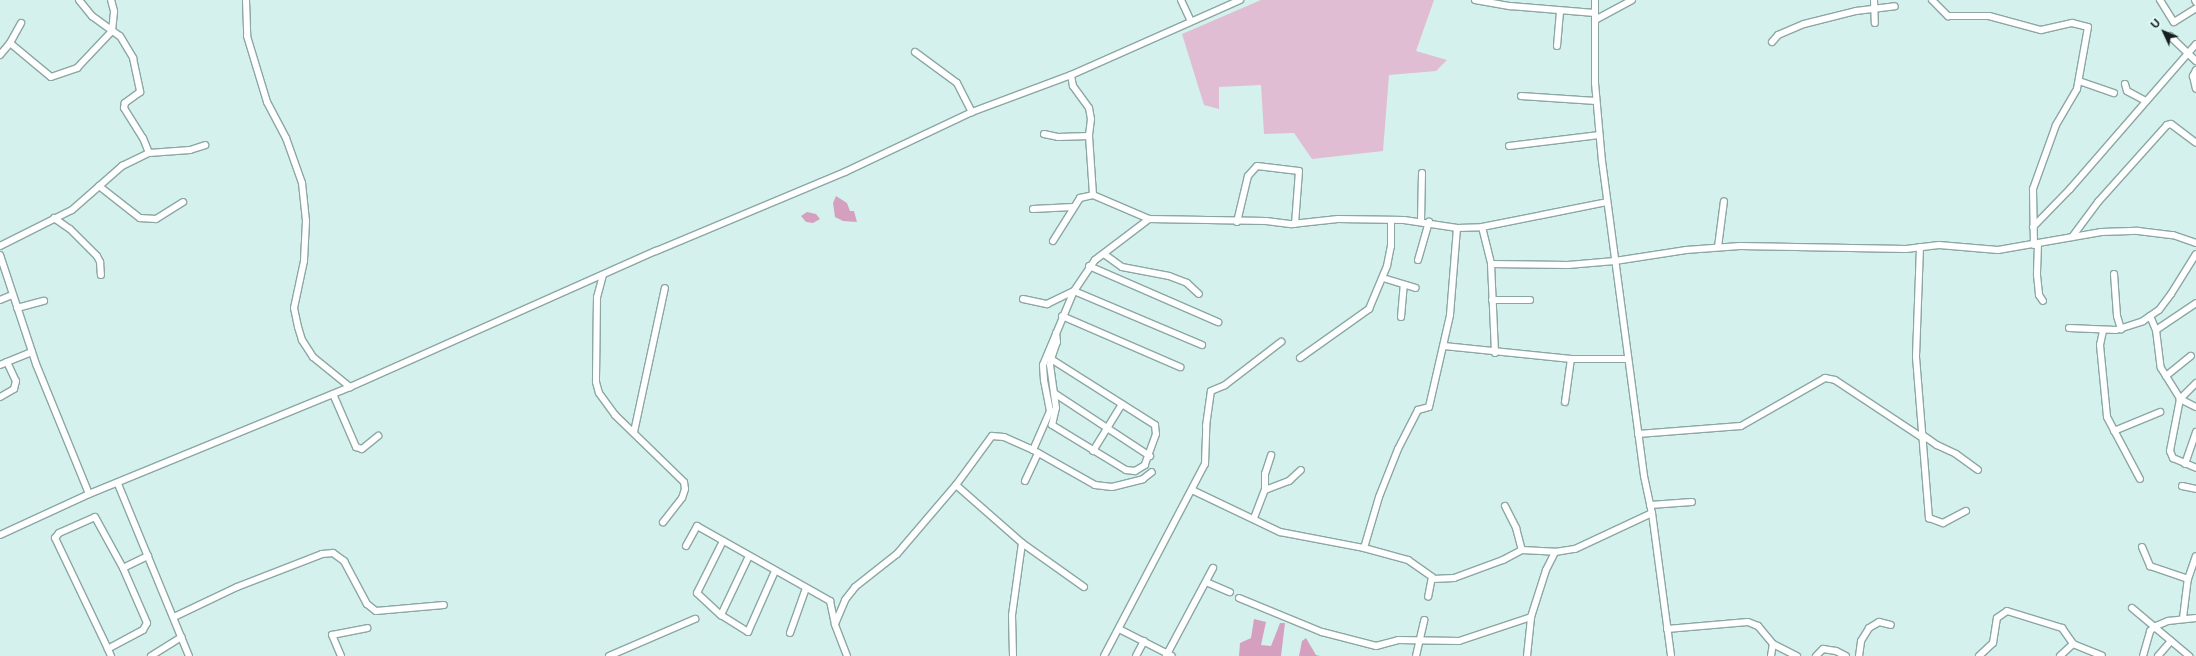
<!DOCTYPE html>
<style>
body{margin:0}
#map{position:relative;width:2196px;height:656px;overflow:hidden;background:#d5f1ee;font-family:Montserrat,sans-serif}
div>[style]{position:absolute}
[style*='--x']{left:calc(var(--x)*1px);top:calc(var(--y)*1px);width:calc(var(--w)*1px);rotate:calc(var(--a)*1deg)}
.green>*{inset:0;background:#e0bdd2}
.water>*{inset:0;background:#d5a0c0}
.roads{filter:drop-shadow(1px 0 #8ba7a4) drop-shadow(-1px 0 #8ba7a4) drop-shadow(0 1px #8ba7a4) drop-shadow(0 -1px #8ba7a4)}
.minor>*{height:6px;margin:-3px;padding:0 3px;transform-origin:3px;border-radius:3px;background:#fff}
span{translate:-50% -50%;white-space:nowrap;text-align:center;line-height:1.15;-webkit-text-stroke:4px #e2fffc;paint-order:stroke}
.north{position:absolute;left:2144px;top:12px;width:40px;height:40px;-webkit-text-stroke:3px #e2fffc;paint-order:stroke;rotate:314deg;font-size:11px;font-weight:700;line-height:16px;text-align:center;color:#15201f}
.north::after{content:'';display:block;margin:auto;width:14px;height:18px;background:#15201f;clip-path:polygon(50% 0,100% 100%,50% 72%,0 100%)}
</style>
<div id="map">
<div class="green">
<i style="clip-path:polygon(1261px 0,1434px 0,1416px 51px,1447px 60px,1436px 71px,1389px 75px,1383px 151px,1312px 159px,1294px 133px,1264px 134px,1261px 85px,1219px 87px,1219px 109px,1204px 105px,1182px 34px)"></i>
</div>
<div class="water">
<i style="clip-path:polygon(836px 196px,847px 203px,850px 211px,854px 211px,857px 222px,843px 221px,835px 217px,833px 203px)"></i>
<i style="clip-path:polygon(807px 212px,816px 214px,820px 219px,813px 223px,806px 222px,801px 216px)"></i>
<i style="clip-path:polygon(1254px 619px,1266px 622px,1261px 645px,1271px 646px,1280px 623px,1285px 623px,1281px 656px,1239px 656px,1240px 643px,1251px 638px)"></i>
<i style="clip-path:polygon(1306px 638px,1316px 655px,1320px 656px,1299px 656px,1302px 641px)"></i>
</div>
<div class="roads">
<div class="minor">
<i style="--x:79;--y:0;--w:21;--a:51"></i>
<i style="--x:92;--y:16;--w:34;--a:36"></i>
<i style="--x:120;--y:36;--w:26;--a:59"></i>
<i style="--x:133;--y:58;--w:35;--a:78"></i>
<i style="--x:140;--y:92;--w:19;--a:144"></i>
<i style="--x:125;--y:103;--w:5;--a:101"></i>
<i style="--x:124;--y:108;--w:36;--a:58"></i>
<i style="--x:143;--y:138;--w:16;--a:68"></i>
<i style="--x:246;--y:0;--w:36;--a:88"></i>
<i style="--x:247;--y:36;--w:69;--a:73.1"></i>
<i style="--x:267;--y:102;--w:41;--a:62.2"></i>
<i style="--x:286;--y:138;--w:48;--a:70.4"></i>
<i style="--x:302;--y:183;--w:38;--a:84"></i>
<i style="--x:306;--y:221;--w:40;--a:92.9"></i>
<i style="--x:304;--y:261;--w:48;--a:102"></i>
<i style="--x:294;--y:308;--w:19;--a:78"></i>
<i style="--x:298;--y:327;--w:14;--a:73"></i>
<i style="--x:302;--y:340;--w:20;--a:57"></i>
<i style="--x:313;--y:357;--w:48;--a:39"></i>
<i style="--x:1181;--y:0;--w:23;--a:65"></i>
<i style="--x:1475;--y:0;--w:36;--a:10"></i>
<i style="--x:1510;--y:6;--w:85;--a:4.7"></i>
<i style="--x:1595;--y:0;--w:83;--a:90"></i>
<i style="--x:1595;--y:83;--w:78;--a:84.9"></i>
<i style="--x:1602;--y:161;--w:318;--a:82.4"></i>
<i style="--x:1644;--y:476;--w:38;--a:78"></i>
<i style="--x:1652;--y:513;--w:144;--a:82.4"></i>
<i style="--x:1874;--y:0;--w:23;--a:88"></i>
<i style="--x:1932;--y:0;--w:23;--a:45"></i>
<i style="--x:1948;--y:16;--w:41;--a:0"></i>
<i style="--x:1989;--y:16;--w:54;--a:15.1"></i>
<i style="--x:2041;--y:30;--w:32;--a:-13"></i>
<i style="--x:2072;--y:23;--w:16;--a:14"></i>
<i style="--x:2088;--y:27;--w:63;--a:100.1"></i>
<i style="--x:2077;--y:89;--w:42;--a:120.3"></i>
<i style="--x:2056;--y:125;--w:68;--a:109.8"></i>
<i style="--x:2033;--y:189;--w:56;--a:89"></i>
<i style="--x:2160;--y:0;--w:26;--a:58"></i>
<i style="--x:2174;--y:22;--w:26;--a:-32"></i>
<i style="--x:2195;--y:0;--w:2;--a:63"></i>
<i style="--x:1595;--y:20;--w:42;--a:-28.4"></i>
<i style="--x:2170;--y:36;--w:36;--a:44"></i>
<i style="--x:1772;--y:42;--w:9;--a:-49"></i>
<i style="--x:1778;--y:35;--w:28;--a:-23"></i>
<i style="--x:1804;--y:24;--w:54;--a:-14"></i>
<i style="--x:1856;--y:11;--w:39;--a:-7"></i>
<i style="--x:10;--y:43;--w:23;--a:-61"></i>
<i style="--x:1557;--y:46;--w:35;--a:-85"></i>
<i style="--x:915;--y:52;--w:52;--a:36.4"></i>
<i style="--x:957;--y:83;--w:33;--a:63"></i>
<i style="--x:0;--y:55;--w:16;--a:-50"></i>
<i style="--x:10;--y:43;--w:53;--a:39.7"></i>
<i style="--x:51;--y:77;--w:28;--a:-19"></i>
<i style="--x:77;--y:68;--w:51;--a:-46.6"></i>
<i style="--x:112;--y:31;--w:20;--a:-84"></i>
<i style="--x:114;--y:11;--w:11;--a:-105"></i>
<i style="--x:2196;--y:70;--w:7;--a:117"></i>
<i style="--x:2193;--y:76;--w:13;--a:77"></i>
<i style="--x:1071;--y:75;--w:11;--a:80"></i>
<i style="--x:1073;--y:86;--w:27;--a:54"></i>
<i style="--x:1089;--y:108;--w:11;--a:80"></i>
<i style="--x:1091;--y:119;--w:17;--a:97"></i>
<i style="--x:1089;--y:136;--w:59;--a:86.1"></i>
<i style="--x:1093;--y:195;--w:61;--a:23.2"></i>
<i style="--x:1149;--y:219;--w:117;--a:1"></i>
<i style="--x:1266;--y:221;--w:26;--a:7"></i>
<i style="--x:1292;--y:224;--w:46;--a:-6.2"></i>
<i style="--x:1338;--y:219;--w:66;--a:0.9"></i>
<i style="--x:1404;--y:220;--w:54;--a:8.6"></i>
<i style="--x:1457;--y:228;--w:25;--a:-2"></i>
<i style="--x:1482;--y:227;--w:127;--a:-11.3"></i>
<i style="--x:2079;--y:81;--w:37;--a:19"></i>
<i style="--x:2125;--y:84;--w:7;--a:74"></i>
<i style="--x:2127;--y:91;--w:21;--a:28"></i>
<i style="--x:1521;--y:96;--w:75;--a:3.8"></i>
<i style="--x:1044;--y:134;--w:14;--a:12"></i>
<i style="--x:1058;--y:137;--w:31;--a:-2"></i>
<i style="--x:1509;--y:146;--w:91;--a:-7"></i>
<i style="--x:99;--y:186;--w:52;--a:38"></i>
<i style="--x:140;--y:218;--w:16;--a:4"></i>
<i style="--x:156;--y:219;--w:32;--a:-32"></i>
<i style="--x:1033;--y:209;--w:40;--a:-2.9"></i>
<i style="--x:54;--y:218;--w:19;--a:35"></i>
<i style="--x:70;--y:229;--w:38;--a:45"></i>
<i style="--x:97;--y:256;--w:7;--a:63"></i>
<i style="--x:100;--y:262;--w:13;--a:86"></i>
<i style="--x:1421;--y:221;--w:48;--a:-88.8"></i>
<i style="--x:1237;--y:222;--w:47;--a:-76.6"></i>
<i style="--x:1248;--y:176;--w:13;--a:-48"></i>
<i style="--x:1257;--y:166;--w:42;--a:6.8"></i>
<i style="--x:1299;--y:171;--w:53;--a:94.3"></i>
<i style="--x:1482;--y:227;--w:38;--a:76"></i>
<i style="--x:1491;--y:264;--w:89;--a:87.4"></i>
<i style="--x:2033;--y:227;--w:53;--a:-45.8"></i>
<i style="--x:2070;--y:189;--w:192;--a:-49"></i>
<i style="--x:2072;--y:237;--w:44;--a:-53.4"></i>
<i style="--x:2098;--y:202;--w:103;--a:-48.1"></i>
<i style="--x:2167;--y:125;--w:4;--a:-14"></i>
<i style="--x:2171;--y:124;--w:31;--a:37"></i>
<i style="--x:1053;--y:241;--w:51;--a:-57.9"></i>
<i style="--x:1080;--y:198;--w:13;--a:-13"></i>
<i style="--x:2038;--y:244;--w:31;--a:92"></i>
<i style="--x:2037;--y:275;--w:20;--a:84"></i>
<i style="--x:2039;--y:295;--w:7;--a:56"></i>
<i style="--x:0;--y:246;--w:80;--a:-26.6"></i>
<i style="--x:72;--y:210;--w:67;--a:-41.3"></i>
<i style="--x:122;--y:166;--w:30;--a:-26"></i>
<i style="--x:149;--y:153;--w:41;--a:-4.2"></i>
<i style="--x:190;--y:150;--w:16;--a:-18"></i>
<i style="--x:1718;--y:247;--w:46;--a:-82.6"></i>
<i style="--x:1920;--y:247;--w:110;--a:92.1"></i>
<i style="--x:1916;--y:357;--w:162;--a:85.4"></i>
<i style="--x:1929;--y:518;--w:15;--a:20"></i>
<i style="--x:1943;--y:523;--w:26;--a:-28"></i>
<i style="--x:1104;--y:254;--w:22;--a:36"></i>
<i style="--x:1122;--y:267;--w:48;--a:10.8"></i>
<i style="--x:1169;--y:276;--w:19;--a:21"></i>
<i style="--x:1187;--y:283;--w:16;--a:43"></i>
<i style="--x:0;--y:255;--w:115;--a:71.7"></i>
<i style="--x:36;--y:364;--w:140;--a:67.8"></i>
<i style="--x:1418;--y:260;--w:40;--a:-74"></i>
<i style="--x:1491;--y:264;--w:77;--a:0.7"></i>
<i style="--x:1568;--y:265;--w:47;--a:-4.9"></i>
<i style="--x:1615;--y:261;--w:72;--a:-8.8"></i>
<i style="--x:1686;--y:250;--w:54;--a:-4.2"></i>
<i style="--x:1740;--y:246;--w:166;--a:1"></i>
<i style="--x:1906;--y:249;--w:33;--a:-7"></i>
<i style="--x:1939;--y:245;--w:59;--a:4.8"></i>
<i style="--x:1998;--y:250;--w:105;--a:-9.9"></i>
<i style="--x:2101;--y:232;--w:37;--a:-2"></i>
<i style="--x:2138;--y:231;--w:35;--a:7"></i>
<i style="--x:2173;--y:235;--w:24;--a:19"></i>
<i style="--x:1089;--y:266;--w:141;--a:23.5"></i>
<i style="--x:2114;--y:274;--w:42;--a:85.9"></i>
<i style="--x:2117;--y:316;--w:14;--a:73"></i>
<i style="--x:603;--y:275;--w:23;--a:105"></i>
<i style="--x:597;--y:297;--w:85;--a:90.7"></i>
<i style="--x:596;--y:382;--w:11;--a:75"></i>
<i style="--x:599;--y:393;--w:27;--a:54"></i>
<i style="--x:615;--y:415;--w:96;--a:44.2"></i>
<i style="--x:684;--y:482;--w:7;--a:82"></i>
<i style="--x:685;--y:489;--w:9;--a:108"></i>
<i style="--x:682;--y:498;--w:31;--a:128"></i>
<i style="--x:1383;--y:278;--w:34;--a:17"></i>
<i style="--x:1074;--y:291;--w:139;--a:22.9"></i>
<i style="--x:1023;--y:299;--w:25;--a:12"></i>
<i style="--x:1047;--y:304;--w:30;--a:-26"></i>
<i style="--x:0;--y:300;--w:13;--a:-23"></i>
<i style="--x:1492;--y:300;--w:38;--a:0"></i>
<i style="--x:17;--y:308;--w:28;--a:-15"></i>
<i style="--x:1062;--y:316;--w:129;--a:23.4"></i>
<i style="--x:2150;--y:316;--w:15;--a:67"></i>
<i style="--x:2156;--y:330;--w:38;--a:83"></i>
<i style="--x:2161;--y:368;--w:36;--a:58"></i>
<i style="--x:2180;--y:399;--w:18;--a:27"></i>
<i style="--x:1401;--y:317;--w:32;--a:-85"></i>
<i style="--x:2069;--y:328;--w:47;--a:2.4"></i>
<i style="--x:2116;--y:330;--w:28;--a:-18"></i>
<i style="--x:2143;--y:321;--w:19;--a:-35"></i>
<i style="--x:2159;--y:310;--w:20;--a:-53"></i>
<i style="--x:2171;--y:294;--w:47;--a:-58"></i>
<i style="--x:2156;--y:330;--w:48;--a:-34"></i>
<i style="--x:2103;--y:331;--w:14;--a:102"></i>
<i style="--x:2100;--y:345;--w:72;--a:84.4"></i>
<i style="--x:2107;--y:417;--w:70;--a:62"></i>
<i style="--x:1444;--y:346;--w:128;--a:5.8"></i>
<i style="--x:1571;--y:359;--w:57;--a:0"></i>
<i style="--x:1300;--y:358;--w:85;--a:-35.4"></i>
<i style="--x:1369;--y:309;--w:47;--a:-67.3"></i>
<i style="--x:1387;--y:266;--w:20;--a:-79"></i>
<i style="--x:1391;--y:246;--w:26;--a:-90"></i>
<i style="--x:1051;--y:359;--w:123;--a:32.4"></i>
<i style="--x:1155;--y:425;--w:9;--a:84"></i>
<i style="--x:1156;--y:434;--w:33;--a:110"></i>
<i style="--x:1145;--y:465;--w:12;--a:149"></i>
<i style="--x:1135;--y:471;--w:9;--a:-174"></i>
<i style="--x:1126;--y:470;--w:87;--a:-148.7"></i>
<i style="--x:1052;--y:425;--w:17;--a:-77"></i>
<i style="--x:1056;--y:408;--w:43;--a:-97.9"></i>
<i style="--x:1050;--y:365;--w:6;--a:-81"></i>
<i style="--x:1051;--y:359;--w:18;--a:-71"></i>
<i style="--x:1057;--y:342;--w:9;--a:-96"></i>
<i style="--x:7;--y:362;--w:27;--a:-22"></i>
<i style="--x:0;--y:365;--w:8;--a:-23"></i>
<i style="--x:7;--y:362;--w:21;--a:65"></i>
<i style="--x:16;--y:381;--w:8;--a:104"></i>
<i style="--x:14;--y:389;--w:16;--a:150"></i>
<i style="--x:2166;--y:376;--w:32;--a:-39"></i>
<i style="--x:2196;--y:383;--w:23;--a:135"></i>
<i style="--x:2180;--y:399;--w:53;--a:100.9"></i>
<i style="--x:2170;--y:451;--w:8;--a:67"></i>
<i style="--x:2173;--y:458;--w:25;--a:23"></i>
<i style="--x:1054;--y:393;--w:115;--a:33.3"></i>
<i style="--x:333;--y:394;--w:58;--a:66.5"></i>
<i style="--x:356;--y:447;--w:6;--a:18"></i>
<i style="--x:362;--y:449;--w:21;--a:-39"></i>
<i style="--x:1565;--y:402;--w:43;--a:-82.1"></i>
<i style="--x:2114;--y:431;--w:50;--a:-22.4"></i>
<i style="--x:634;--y:432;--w:147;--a:-77.9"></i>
<i style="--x:1638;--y:434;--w:103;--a:-4.4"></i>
<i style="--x:1741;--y:426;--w:97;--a:-29.7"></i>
<i style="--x:1825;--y:378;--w:10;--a:11"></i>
<i style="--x:1835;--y:380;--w:107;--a:33.5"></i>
<i style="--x:1924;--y:436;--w:16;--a:35"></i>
<i style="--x:1937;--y:445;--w:21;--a:25"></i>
<i style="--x:1956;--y:454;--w:27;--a:36"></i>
<i style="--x:1033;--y:450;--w:43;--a:-66.4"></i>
<i style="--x:1050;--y:411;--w:32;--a:-101"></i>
<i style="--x:1044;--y:380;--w:15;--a:-94"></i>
<i style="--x:1043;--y:365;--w:80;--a:-67.3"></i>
<i style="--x:1074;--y:291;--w:37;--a:-56"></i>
<i style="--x:1095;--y:260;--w:68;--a:-37.2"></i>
<i style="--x:1093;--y:451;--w:55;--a:-58.3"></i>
<i style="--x:2185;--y:464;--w:34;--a:-71"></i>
<i style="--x:1025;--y:481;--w:31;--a:-65"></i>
<i style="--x:118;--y:484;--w:186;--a:67.6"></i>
<i style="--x:956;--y:485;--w:88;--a:41.3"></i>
<i style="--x:1022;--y:543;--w:73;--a:97.9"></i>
<i style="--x:1012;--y:615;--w:41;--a:88.6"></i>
<i style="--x:2182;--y:486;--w:14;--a:12"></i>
<i style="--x:1192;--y:490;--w:98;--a:25.5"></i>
<i style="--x:1280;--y:532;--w:86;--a:10.8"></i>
<i style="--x:1364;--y:548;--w:46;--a:15.3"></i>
<i style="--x:1408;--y:560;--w:29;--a:35"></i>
<i style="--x:1432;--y:577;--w:20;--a:101"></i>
<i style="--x:1265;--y:490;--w:16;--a:-90"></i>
<i style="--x:1265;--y:474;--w:20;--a:-72"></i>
<i style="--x:1650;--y:505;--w:42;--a:-4.1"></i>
<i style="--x:1505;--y:506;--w:25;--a:63"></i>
<i style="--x:1516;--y:528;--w:23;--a:75"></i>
<i style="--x:1254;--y:518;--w:30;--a:-69"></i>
<i style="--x:1265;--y:490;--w:26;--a:-21"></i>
<i style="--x:1289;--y:481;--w:16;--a:-43"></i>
<i style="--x:0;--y:535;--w:98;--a:-24.7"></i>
<i style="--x:89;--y:494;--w:282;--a:-22.3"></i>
<i style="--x:350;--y:387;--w:335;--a:-24"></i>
<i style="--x:656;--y:251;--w:205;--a:-22.7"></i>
<i style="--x:845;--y:172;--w:140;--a:-25.3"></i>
<i style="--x:972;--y:112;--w:106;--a:-20.5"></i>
<i style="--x:1071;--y:75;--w:185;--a:-23.9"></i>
<i style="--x:723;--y:541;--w:58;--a:116.6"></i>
<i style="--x:697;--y:593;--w:33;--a:43"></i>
<i style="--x:721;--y:615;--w:32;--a:32"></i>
<i style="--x:748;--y:632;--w:67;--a:-66.1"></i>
<i style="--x:1022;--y:543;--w:76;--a:35.4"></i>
<i style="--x:686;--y:546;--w:23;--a:-61"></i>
<i style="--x:697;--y:526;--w:153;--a:29.4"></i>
<i style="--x:830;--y:601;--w:24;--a:78"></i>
<i style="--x:2142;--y:547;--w:21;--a:67"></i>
<i style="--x:2150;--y:566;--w:40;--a:18.9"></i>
<i style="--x:1364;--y:548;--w:53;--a:-73.6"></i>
<i style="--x:1379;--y:497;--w:52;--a:-68.4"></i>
<i style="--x:1398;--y:449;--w:44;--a:-62.9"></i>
<i style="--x:1418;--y:410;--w:11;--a:-15"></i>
<i style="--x:1429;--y:407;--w:94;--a:-77.1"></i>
<i style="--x:1450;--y:315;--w:87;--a:-85.4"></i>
<i style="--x:123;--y:568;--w:28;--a:-26"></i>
<i style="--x:1433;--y:579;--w:21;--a:-3"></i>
<i style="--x:1454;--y:578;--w:52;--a:-20.2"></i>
<i style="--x:1503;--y:560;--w:21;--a:-28"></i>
<i style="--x:1522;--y:550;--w:33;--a:3"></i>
<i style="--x:1555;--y:552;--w:20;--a:-9"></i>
<i style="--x:1575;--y:549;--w:85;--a:-25.1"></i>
<i style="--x:1206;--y:582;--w:26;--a:23"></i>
<i style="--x:1239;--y:598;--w:90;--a:22.3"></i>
<i style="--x:1322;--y:632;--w:56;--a:14.5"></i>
<i style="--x:1376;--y:646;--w:23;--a:-15"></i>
<i style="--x:1398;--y:640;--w:61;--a:0.9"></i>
<i style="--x:1459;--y:641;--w:76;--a:-18.4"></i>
<i style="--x:1531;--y:617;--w:49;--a:-72.3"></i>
<i style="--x:1546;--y:570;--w:20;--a:-63"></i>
<i style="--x:2132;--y:608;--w:75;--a:40.1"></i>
<i style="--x:721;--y:615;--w:65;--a:-64.6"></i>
<i style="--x:174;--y:617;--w:70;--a:-25.5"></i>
<i style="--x:237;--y:587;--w:91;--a:-21.2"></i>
<i style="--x:322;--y:554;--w:11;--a:-5"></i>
<i style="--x:333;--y:553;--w:14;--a:36"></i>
<i style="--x:344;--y:561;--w:49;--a:61.9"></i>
<i style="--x:367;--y:604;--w:11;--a:38"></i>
<i style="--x:376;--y:611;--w:68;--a:-5"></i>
<i style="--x:2183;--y:618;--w:39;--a:-83"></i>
<i style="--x:2188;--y:579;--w:24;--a:-71"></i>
<i style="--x:1119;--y:629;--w:59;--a:27"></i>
<i style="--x:1667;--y:629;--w:81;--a:-4.9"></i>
<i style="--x:1748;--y:622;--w:11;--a:22"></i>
<i style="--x:1758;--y:626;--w:23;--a:50"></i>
<i style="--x:1773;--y:644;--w:27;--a:27"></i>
<i style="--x:790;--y:633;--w:48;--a:-70.4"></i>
<i style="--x:108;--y:649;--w:123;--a:-115.5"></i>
<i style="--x:55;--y:538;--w:6;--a:-51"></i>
<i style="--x:59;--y:533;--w:39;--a:-24"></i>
<i style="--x:95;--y:517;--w:58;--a:61.2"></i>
<i style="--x:123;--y:568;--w:60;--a:66.4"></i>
<i style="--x:147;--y:623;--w:8;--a:120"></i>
<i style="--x:143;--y:630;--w:40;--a:152"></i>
<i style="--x:108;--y:649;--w:8;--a:67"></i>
<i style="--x:151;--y:656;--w:36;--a:-32"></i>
<i style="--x:341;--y:656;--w:23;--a:-113"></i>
<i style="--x:332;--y:635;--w:36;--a:-11"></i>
<i style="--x:609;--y:656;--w:94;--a:-23.3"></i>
<i style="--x:847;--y:656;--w:34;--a:-111"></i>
<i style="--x:835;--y:624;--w:26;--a:-67"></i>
<i style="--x:845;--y:600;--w:16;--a:-52"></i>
<i style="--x:855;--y:587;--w:53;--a:-38.2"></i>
<i style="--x:897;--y:554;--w:91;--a:-49.5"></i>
<i style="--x:956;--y:485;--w:61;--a:-53.7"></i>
<i style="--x:992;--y:436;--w:12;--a:5"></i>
<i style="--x:1004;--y:437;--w:32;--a:24"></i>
<i style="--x:1033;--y:450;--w:71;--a:29.4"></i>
<i style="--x:1095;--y:485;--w:17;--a:7"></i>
<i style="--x:1112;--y:487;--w:32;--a:-14"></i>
<i style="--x:1143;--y:479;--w:11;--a:-38"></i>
<i style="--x:1104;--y:656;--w:217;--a:-62.3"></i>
<i style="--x:1205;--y:464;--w:38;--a:-88"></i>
<i style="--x:1206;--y:426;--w:35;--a:-82"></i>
<i style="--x:1211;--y:391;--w:15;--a:-23"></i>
<i style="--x:1225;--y:385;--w:71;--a:-37.5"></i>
<i style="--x:1136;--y:656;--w:17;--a:-62"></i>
<i style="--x:1166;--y:656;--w:100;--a:-61.9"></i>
<i style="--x:1416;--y:656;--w:37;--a:-77"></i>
<i style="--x:1527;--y:656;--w:39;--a:-84"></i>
<i style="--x:1771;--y:656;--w:12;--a:-81"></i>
<i style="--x:1816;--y:656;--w:10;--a:-45"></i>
<i style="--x:1823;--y:649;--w:13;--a:9"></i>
<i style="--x:1836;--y:651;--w:11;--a:27"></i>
<i style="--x:1859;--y:656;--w:15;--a:-82"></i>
<i style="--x:1861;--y:641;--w:15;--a:-58"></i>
<i style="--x:1869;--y:628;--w:12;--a:-31"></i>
<i style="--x:1879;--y:622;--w:12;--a:14"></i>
<i style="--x:1979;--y:656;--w:19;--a:-43"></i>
<i style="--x:1993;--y:643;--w:25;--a:-81"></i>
<i style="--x:1997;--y:618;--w:12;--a:-35"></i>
<i style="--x:2007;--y:611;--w:58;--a:17.2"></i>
<i style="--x:2062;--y:628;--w:19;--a:55"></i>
<i style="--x:2073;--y:644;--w:31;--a:22"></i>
<i style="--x:2060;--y:656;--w:18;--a:-43"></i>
<i style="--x:2143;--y:656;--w:26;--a:-74"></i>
<i style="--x:2150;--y:631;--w:8;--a:-40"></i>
<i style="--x:2156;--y:626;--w:13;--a:-23"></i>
<i style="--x:2168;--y:621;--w:28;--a:-6"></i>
<i style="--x:2158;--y:656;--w:20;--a:-49"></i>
</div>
</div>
<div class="north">U</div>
</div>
